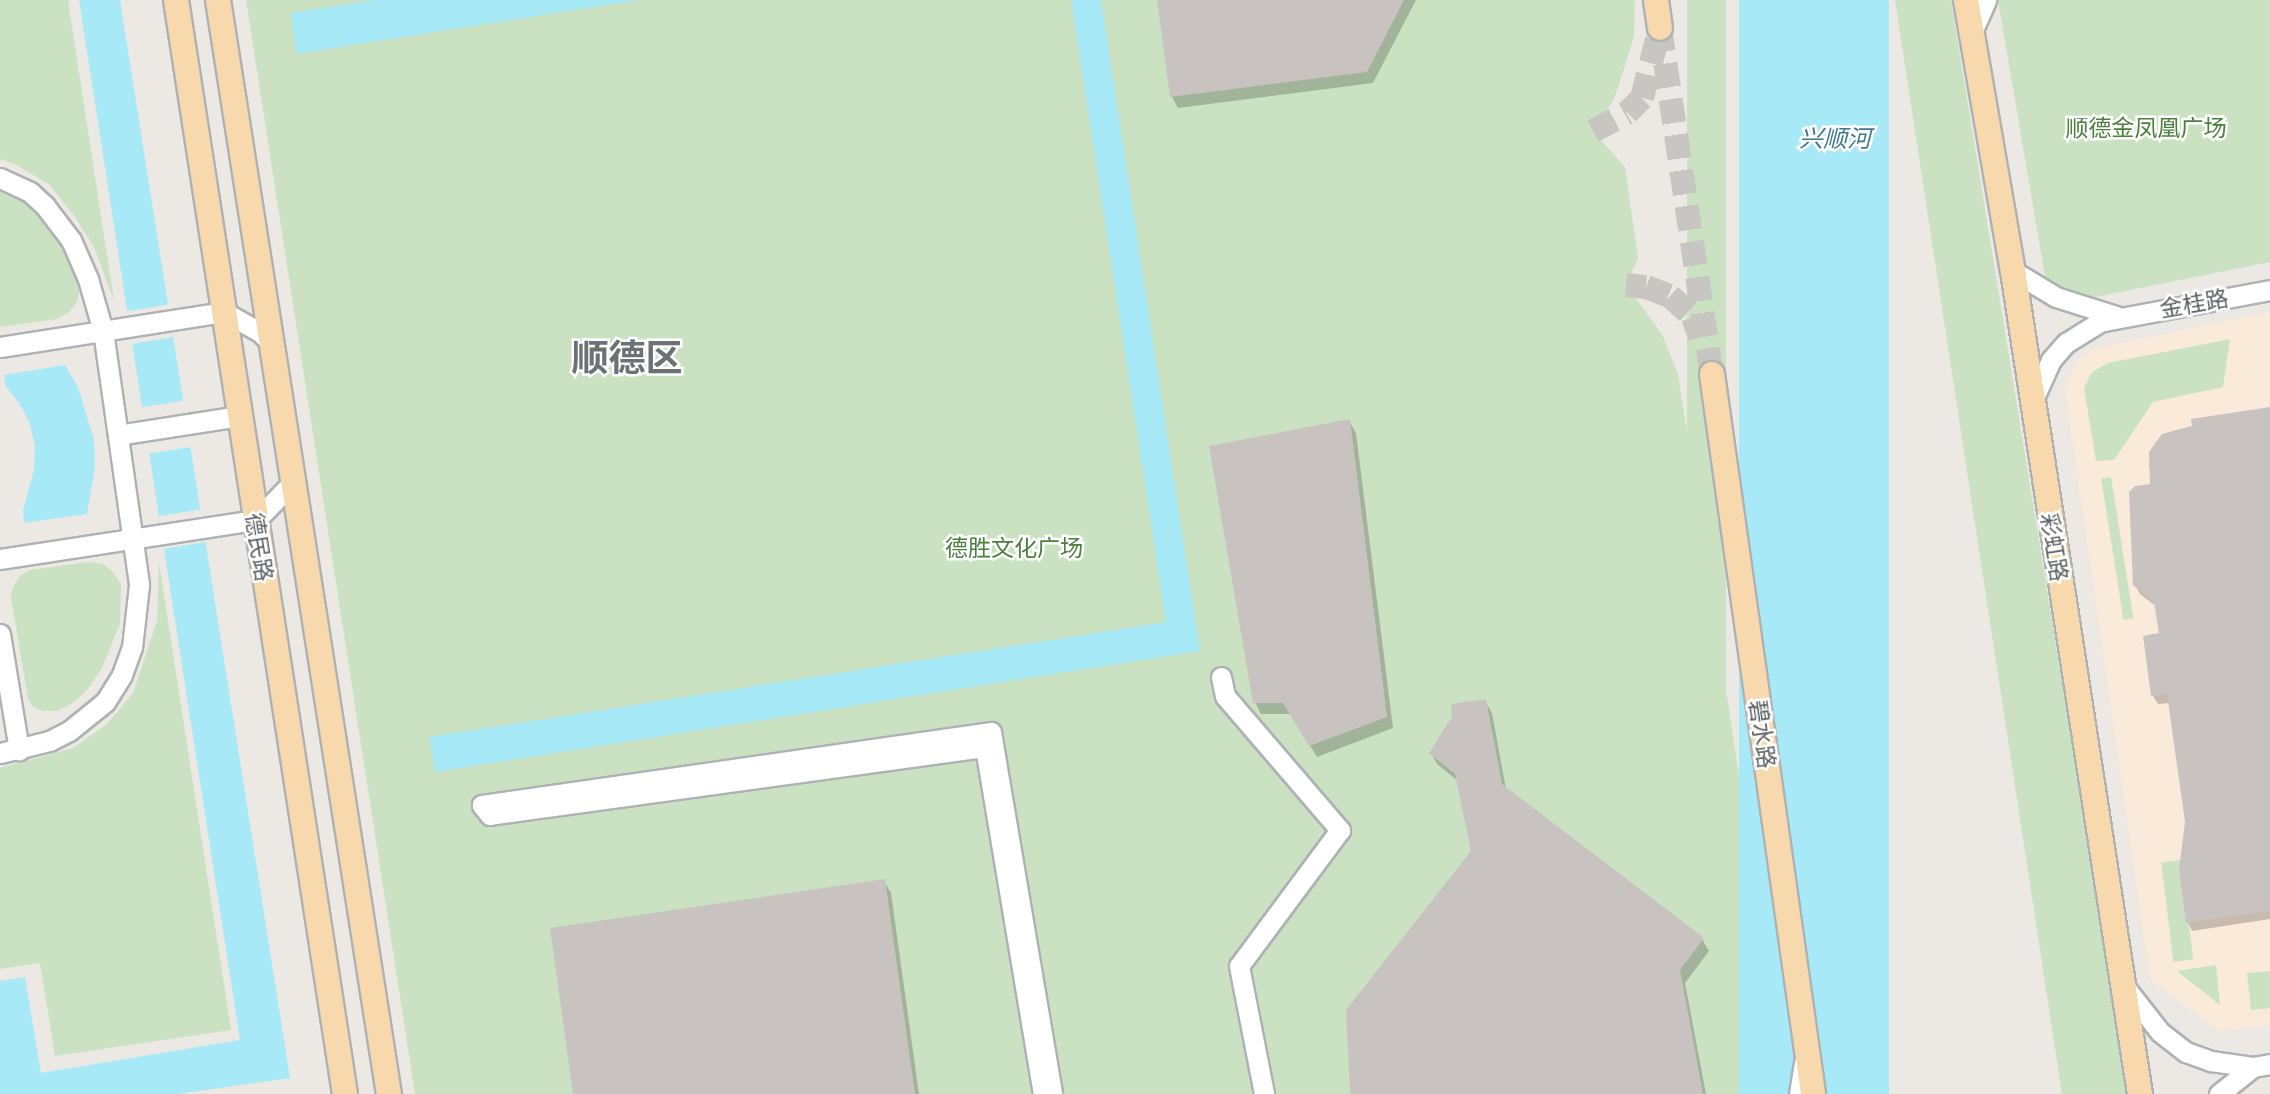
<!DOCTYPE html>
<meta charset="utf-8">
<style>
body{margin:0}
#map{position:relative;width:2270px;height:1094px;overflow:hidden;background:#ece8e3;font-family:"Exo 2","Noto Sans SC",sans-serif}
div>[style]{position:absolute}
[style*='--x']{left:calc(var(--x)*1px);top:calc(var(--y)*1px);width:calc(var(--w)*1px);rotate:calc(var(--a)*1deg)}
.commercial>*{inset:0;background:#faeada}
.green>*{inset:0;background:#cae2c1;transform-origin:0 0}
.water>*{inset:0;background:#a8e9f7;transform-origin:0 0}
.pier>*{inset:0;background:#ece8e3;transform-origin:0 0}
.shadow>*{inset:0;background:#0003}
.building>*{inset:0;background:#c8c3c0}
.major-tunnel>*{height:24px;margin-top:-12px;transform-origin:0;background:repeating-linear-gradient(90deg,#c8c6c3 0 24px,transparent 0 36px)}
.roads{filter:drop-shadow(2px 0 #aeb2b4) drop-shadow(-2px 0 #aeb2b4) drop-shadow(0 2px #aeb2b4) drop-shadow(0 -2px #aeb2b4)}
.minor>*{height:19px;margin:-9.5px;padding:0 9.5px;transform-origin:9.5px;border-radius:9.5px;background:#fff}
.major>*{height:24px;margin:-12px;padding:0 12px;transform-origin:12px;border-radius:12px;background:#f8d8ad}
span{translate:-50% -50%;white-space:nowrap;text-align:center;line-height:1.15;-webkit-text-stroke:5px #fff;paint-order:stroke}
.park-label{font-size:23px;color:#4a803c}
.street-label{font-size:23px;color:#5b6062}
.water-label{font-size:24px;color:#3e7a8e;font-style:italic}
.town-label{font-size:37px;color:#6c7274;font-weight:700}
</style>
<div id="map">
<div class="commercial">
<i style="clip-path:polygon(2270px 312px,2270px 1025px,2219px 1031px,2150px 979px,2064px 384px,2079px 359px,2093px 349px)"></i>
</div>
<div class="green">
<i style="clip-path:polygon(0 0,68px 0,114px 301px,94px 247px,75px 217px,50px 185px,15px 164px,0 159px)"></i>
<i style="clip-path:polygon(246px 0,1635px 0,1634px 36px,1624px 69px,1614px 99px,1593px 131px,1625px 167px,1638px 258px,1626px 285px,1662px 334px,1678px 374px,1781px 1052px,1755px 1094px,415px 1094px)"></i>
<i style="left:1687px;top:0;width:39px;height:1107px"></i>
<i style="clip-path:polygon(1895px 0,1951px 0,2129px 1094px,2062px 1094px)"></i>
<i style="clip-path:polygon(1998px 0,2270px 0,2270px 262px,2050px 306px)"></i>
<i style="clip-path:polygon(0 188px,18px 196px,38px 213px,68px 250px,80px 287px,77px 302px,69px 312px,57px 319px,0 327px)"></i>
<i style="clip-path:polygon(2230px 339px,2223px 387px,2153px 402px,2114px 460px,2096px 461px,2084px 388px,2092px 372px,2108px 363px)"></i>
<i style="left:2111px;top:477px;width:143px;height:10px;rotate:81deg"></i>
<i style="clip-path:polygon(89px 562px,103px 564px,113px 572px,121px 584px,120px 624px,102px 668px,87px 690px,73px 703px,57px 711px,43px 711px,33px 707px,28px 699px,11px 597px,13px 587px,20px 576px,30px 570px)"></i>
<i style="clip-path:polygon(159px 563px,231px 1030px,55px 1056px,40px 963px,0 969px,0 768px,73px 748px,107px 724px,133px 693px,157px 621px)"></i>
<i style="left:2181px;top:860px;width:100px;height:20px;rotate:83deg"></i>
<i style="clip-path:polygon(2216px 965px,2220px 1005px,2177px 971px)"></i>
<i style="clip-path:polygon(2270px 971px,2270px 1008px,2251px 1010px,2247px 973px)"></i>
</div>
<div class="water">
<i style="clip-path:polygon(79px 0,120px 0,290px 1078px,178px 1094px,0 1094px,0 981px,25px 977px,41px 1073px,240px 1040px)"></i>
<i style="clip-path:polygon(375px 0,639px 0,296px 54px,291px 13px)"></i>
<i style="clip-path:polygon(1071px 0,1101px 0,1200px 651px,435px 772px,429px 737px,1166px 622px)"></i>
<i style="left:1739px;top:0;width:150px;height:1107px"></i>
<i style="clip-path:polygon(65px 365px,78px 387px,94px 440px,95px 467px,87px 514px,24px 523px,23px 510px,34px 469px,35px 446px,29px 421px,19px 403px,6px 387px,4px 375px)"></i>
</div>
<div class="pier">
<i style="left:172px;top:304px;width:33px;height:49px;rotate:81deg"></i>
<i style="left:187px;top:400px;width:47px;height:49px;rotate:81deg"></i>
<i style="left:204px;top:509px;width:33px;height:49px;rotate:81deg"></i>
</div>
<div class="shadow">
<i style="clip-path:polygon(1159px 0,1416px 0,1373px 83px,1178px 108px,1172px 97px)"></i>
<i style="clip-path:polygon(2270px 409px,2270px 919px,2192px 931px,2188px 922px,2187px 822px,2170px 703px,2158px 704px,2153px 696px,2145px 637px,2161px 635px,2157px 607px,2140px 594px,2135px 585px,2152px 485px,2149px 464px,2155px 443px,2173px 431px)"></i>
<i style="clip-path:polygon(1349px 421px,1356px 433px,1393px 728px,1317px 757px,1291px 714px,1261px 714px,1255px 702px)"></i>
<i style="clip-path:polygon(1485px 701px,1492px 713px,1506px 789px,1702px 939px,1709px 951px,1685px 983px,1706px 1094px,1352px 1094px,1473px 852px,1458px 781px,1437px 764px,1431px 753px)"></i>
<i style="clip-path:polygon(884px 881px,891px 893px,919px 1094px,575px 1094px)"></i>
</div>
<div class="building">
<i style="clip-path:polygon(1157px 0,1404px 0,1367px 72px,1170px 97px)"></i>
<i style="clip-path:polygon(2270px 407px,2270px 911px,2186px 923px,2179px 870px,2185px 822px,2167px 694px,2151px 696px,2143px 636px,2159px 633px,2154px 602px,2133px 585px,2129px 492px,2135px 486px,2150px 484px,2149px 452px,2162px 434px,2192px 426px,2191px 419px)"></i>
<i style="clip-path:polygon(1350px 419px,1387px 717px,1309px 746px,1283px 703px,1253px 703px,1209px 446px)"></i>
<i style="clip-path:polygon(1486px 699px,1502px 784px,1704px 938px,1680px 970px,1703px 1094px,1350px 1094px,1346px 1010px,1471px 851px,1455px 774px,1429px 753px,1452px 717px,1451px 704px)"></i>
<i style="clip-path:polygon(885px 879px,915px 1094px,573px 1094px,550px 928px)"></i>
</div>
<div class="major-tunnel">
<i style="--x:1660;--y:28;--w:350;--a:81.5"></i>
<i style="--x:1593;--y:131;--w:38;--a:-28"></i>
<i style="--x:1627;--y:113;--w:21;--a:-45"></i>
<i style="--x:1642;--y:98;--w:61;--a:-75.7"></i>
<i style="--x:1626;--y:285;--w:20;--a:6"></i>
<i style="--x:1646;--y:287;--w:26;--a:21"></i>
<i style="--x:1670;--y:296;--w:31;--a:42"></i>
<i style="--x:1693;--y:317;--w:21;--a:71"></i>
</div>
<div class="roads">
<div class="minor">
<i style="--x:1972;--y:32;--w:35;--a:-66"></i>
<i style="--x:0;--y:178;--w:33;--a:25"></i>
<i style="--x:30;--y:192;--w:21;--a:43"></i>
<i style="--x:45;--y:206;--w:43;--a:52.6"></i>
<i style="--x:71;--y:240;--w:43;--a:66.4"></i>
<i style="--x:88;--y:279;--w:54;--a:73.9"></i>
<i style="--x:103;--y:331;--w:257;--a:81.9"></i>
<i style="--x:139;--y:585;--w:62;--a:96.4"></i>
<i style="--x:132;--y:647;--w:30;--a:110"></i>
<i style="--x:122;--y:675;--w:32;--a:122"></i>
<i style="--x:105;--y:702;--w:46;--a:141.1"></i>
<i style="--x:69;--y:731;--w:22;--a:153"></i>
<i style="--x:49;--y:741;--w:50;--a:166.2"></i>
<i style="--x:2013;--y:271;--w:50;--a:31.2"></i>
<i style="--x:2056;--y:297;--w:63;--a:17.6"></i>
<i style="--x:0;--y:347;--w:227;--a:-8.9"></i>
<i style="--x:224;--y:312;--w:41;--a:29.1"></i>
<i style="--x:260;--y:332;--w:18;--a:45"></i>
<i style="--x:2033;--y:400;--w:44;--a:-65.8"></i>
<i style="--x:2051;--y:360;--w:23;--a:-49"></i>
<i style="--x:2066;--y:343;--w:39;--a:-32"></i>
<i style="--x:2099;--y:322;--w:174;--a:-10.6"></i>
<i style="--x:118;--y:435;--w:123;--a:-8.9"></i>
<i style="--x:0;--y:559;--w:259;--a:-8.7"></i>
<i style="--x:256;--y:520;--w:54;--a:-45.7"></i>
<i style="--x:0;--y:634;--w:118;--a:80.7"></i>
<i style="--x:1221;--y:677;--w:19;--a:78"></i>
<i style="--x:1225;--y:696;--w:177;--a:49.4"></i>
<i style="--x:1340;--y:830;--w:169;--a:126.6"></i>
<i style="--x:1239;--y:966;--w:130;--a:78.9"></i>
<i style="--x:2124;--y:986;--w:58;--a:52"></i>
<i style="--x:2160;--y:1032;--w:33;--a:38"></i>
<i style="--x:2186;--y:1052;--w:27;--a:20"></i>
<i style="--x:2211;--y:1061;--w:42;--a:8.1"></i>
<i style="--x:2253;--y:1067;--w:17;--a:-10"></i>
<i style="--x:1043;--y:1094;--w:352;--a:-99.5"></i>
<i style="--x:985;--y:747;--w:500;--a:172.2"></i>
<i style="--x:490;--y:815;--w:13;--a:-129"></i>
<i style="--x:482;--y:805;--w:514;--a:-8.16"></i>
<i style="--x:991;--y:732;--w:367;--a:80.4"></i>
<i style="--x:1799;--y:1094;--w:32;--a:-81"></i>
<i style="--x:2219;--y:1094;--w:43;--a:-38.5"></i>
</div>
<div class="major">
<i style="--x:176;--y:0;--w:1107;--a:81.22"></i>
<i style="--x:218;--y:0;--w:1107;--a:81.12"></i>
<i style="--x:1656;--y:0;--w:28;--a:82"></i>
<i style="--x:1966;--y:0;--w:275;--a:80.2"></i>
<i style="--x:2013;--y:271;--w:833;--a:81.23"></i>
<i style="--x:1712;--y:374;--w:727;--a:82.01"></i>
</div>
</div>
<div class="park-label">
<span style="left:2146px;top:127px">顺德金凤凰广场</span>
<span style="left:1014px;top:547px">德胜文化广场</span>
</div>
<div class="street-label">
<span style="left:2194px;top:303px;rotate:-10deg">金桂路</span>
<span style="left:260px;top:547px;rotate:81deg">德民路</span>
<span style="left:2055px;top:547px;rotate:81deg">彩虹路</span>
<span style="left:1763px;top:734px;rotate:82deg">碧水路</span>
</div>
<div class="water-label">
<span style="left:1835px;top:138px">兴顺河</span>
</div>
<div class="town-label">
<span style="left:627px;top:356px">顺德区</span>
</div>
</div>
